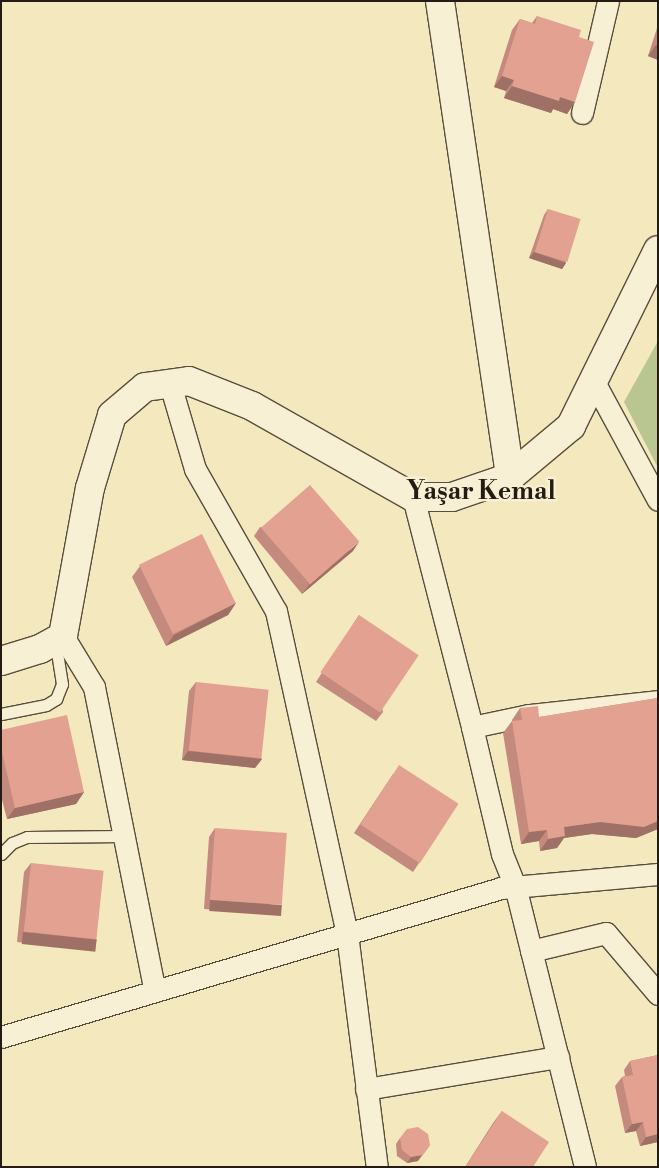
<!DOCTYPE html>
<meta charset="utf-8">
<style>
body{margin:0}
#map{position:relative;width:659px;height:1168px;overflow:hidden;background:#f4e8be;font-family:"Libre Bodoni",serif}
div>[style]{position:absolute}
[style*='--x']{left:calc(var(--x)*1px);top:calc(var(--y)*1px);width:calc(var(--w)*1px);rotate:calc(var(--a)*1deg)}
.green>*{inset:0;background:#bac692}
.roads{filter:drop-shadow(1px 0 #584e3d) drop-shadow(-1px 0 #584e3d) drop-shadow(0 1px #584e3d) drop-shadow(0 -1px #584e3d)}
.lane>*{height:11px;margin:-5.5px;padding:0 5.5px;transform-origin:5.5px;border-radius:5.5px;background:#f8f0d5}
.street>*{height:21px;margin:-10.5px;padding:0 10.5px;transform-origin:10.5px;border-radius:10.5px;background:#f8f0d5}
.secondary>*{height:28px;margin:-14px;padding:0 14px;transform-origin:14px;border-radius:14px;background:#f8f0d5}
.wall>*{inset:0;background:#c38a7d}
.shaded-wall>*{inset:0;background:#9f7166;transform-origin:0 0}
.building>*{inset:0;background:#e3a191;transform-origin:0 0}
span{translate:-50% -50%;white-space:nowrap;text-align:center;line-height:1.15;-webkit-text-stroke:4.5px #f8f0d5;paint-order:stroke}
.district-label{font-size:25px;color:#241b12;font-weight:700}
.frame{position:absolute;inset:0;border:2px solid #241b12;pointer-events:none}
</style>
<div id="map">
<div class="green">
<i style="clip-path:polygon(658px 341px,658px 468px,624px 402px)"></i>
</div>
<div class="roads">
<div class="lane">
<i style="--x:1;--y:714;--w:46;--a:-11.3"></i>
<i style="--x:46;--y:705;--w:12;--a:-31"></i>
<i style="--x:56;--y:699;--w:16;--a:-68"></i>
<i style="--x:62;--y:684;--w:45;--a:-99"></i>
<i style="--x:1;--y:854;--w:16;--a:-45"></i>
<i style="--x:12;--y:843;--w:16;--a:-22"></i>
<i style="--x:27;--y:837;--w:97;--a:-0.6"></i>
</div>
<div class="street">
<i style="--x:582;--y:113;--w:115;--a:-76.9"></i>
<i style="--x:593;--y:380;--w:136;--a:61.6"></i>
<i style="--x:170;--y:384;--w:89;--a:73.6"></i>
<i style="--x:195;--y:469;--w:163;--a:60.3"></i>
<i style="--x:276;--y:611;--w:331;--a:77.6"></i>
<i style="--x:347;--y:934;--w:235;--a:82.7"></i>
<i style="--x:413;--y:497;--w:237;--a:75.6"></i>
<i style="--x:472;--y:727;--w:130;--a:76.7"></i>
<i style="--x:502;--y:854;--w:35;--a:68"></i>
<i style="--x:515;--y:886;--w:290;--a:76"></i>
<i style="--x:63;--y:636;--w:60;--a:58.7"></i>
<i style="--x:94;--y:687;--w:310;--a:78.7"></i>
<i style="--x:472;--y:727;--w:58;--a:-11.9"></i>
<i style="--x:529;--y:715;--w:130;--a:-6.2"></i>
<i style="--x:531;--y:951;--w:77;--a:-13.5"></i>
<i style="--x:606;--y:933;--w:80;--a:49.6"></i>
<i style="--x:1;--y:1037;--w:522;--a:-16.59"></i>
<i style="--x:501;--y:888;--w:158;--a:-5.1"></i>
<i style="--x:366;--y:1089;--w:195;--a:-9.5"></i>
</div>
<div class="secondary">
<i style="--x:440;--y:1;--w:481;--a:81.6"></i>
<i style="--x:1;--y:661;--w:41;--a:-17.1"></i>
<i style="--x:40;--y:649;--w:26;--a:-29"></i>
<i style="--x:63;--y:636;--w:150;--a:-79.7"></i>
<i style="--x:90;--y:488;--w:76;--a:-73.2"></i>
<i style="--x:112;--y:415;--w:43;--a:-40.3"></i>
<i style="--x:145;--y:387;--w:44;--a:-7.8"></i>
<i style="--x:189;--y:381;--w:68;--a:21.6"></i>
<i style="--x:252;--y:406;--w:185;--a:29.5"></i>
<i style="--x:413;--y:497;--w:39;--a:0"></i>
<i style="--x:452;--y:497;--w:61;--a:-19"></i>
<i style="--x:510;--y:477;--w:80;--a:-39.9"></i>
<i style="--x:571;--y:426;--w:196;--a:-63.7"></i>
</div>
</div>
<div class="wall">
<i style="clip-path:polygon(537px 16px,579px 37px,575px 102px,567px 114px,553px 109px,551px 113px,504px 98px,506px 91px,494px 87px,512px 30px,520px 19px,532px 23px)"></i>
<i style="clip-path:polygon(658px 25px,658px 60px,648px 56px)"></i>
<i style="clip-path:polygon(548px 209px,566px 263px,562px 269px,529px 258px,544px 215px)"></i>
<i style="clip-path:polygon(260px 527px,353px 551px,302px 594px,254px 536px)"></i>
<i style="clip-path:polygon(140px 566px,236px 603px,228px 615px,166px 646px,132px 577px)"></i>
<i style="clip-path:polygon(359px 615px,383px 712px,376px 721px,316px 682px)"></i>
<i style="clip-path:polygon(196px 682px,262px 759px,255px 768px,182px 760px,189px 691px)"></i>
<i style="clip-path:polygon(658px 698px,658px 829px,636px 838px,592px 834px,564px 838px,557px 848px,540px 851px,539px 841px,521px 844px,503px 733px,512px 721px,512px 720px,520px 708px,539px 717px)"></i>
<i style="clip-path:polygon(1px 730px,84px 792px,76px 804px,7px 819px,1px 796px)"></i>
<i style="clip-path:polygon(393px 774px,419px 863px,413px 872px,354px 833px)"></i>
<i style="clip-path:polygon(215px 828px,276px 914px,204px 909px,209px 837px)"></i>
<i style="clip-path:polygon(31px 863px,97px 940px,91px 950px,17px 942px,24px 872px)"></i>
<i style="clip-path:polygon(658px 1055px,658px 1142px,640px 1146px,636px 1131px,625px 1133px,615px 1086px,622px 1077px,625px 1076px,624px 1070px,630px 1061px)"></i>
<i style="clip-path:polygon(502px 1111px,533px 1167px,465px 1167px,493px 1123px)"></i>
<i style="clip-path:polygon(400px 1138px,418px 1161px,407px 1163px,397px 1156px,396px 1144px)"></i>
</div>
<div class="shaded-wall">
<i style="clip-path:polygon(656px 45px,658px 45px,658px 60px,648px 56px)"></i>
<i style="clip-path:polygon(502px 76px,514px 80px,506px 91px,494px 87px)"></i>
<i style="clip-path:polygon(512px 86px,560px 97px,575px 102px,567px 114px,553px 109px,551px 113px,504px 98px)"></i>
<i style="clip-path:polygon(534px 252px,566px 263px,562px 269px,529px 258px)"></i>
<i style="clip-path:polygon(359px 542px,353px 551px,302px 594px,309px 585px)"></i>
<i style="clip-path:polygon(236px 603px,228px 615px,166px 646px,174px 635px)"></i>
<i style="clip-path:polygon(188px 751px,262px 759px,255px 768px,182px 760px)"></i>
<i style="clip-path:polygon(84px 792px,76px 804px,7px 819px,15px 808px)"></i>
<i style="clip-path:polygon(658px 821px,658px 829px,636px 838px,592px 834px,564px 838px,557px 848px,540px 851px,548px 839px,564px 827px,600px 822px)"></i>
<i style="clip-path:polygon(547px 830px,539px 841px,521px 844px,529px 832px)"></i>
<i style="left:210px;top:900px;width:72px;height:11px;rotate:4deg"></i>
<i style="left:23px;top:932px;width:74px;height:12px;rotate:6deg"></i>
<i style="clip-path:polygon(643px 1122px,636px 1131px,625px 1133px,632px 1124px)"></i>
<i style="clip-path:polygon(658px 1134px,658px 1142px,640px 1146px,646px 1137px)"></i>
<i style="clip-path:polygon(430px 1145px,418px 1161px,407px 1163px,411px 1157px)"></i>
</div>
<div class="building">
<i style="clip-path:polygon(537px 16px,581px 30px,579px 37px,594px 42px,575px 102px,560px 97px,559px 101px,512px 86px,514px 80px,502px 76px,520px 19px,535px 24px)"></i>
<i style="left:548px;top:209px;width:34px;height:45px;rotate:17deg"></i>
<i style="left:310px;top:485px;width:75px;height:65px;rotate:49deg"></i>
<i style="left:202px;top:534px;width:77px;height:70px;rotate:64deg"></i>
<i style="left:359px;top:615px;width:72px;height:69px;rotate:34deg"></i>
<i style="left:196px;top:682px;width:73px;height:69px;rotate:6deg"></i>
<i style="clip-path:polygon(658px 698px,658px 821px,644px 827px,600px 822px,564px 827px,565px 836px,548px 839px,547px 830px,529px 832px,512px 721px,522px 720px,520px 708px,538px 706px,539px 717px)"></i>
<i style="clip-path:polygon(67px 715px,84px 792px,15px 808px,1px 748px,1px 730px)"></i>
<i style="left:399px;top:765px;width:71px;height:71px;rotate:33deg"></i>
<i style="left:215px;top:828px;width:72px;height:72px;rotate:4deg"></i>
<i style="left:31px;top:863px;width:73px;height:69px;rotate:6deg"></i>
<i style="clip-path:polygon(658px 1055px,658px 1134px,646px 1137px,643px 1122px,632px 1124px,622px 1077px,633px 1075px,630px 1061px)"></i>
<i style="clip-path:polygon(502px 1111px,549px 1142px,533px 1167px,467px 1167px,466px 1166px)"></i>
<i style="clip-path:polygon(418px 1127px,428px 1134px,430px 1145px,423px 1155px,411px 1157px,402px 1150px,400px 1138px,407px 1129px)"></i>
</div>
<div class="district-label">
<span style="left:481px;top:492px">Yaşar Kemal</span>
</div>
<div class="frame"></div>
</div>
